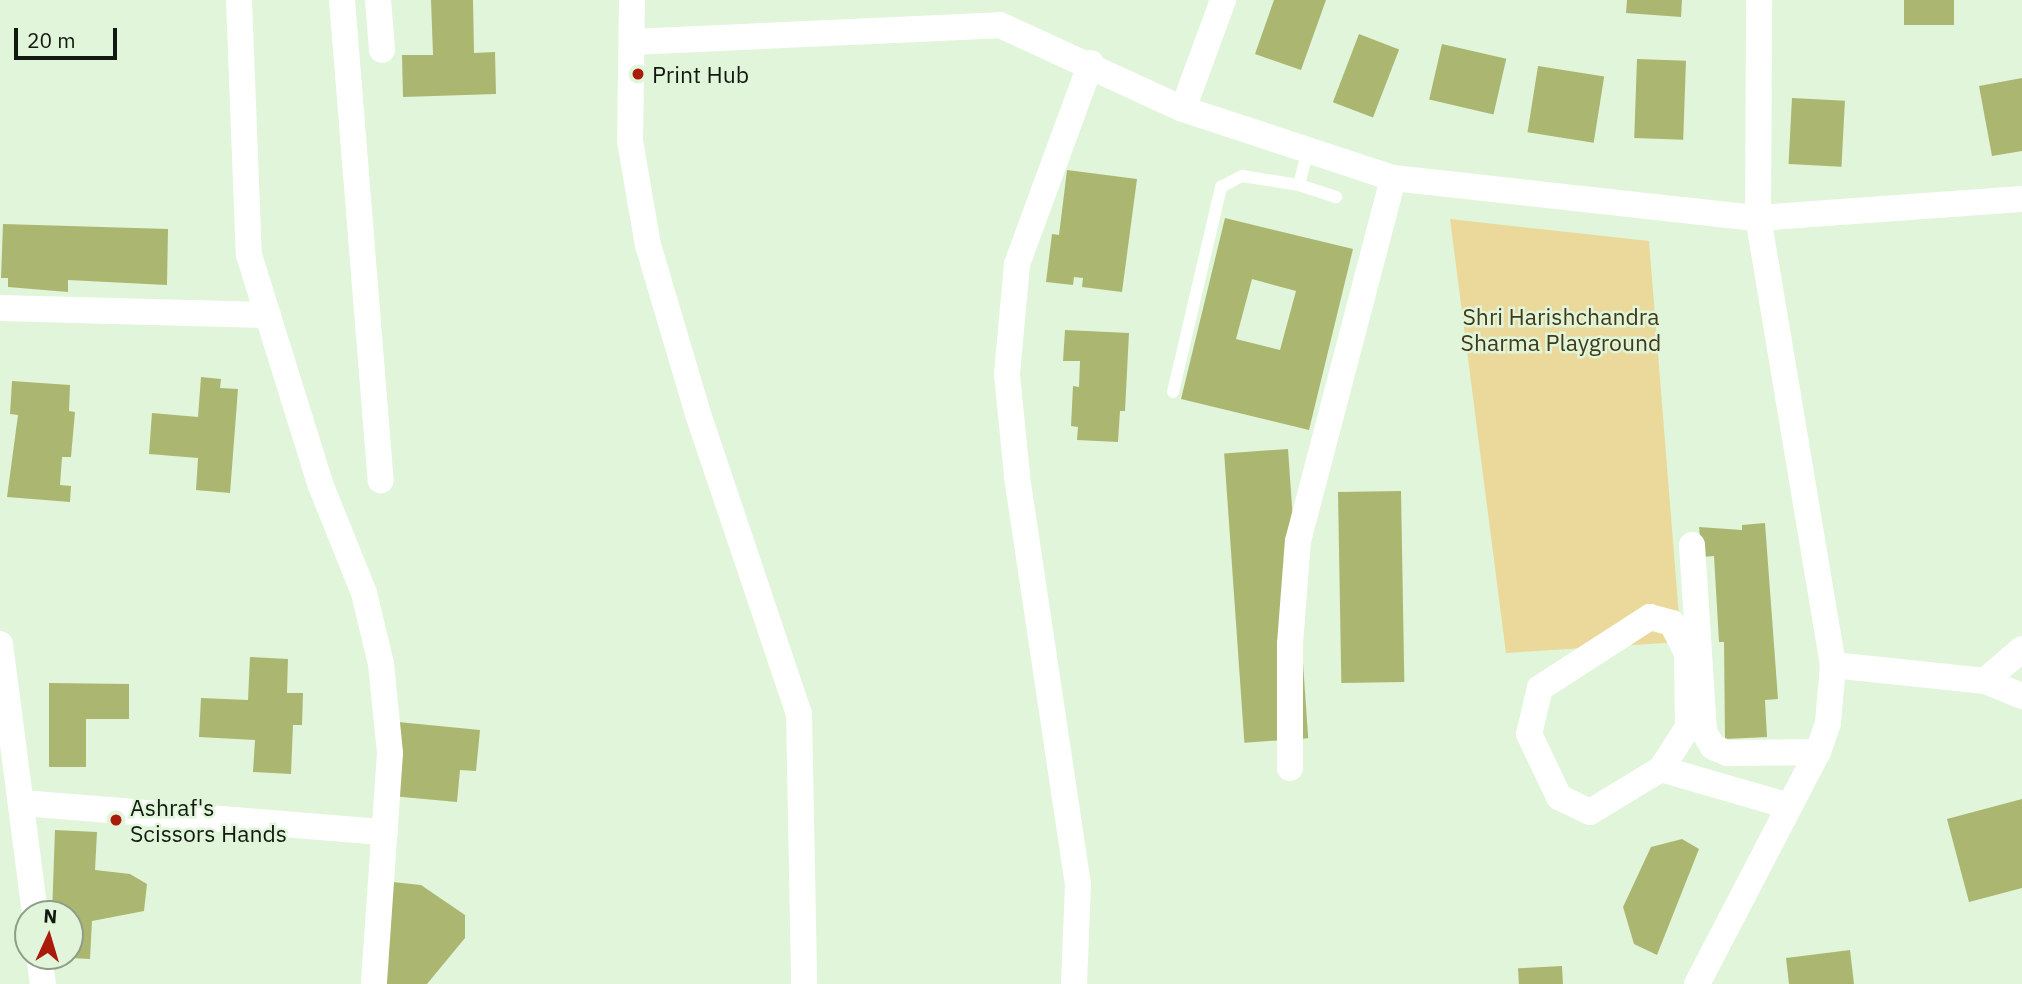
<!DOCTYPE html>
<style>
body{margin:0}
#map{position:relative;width:2022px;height:984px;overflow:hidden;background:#e1f5da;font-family:"IBM Plex Sans",sans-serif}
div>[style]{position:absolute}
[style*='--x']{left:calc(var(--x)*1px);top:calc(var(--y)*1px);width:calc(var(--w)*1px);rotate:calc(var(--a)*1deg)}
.green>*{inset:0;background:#ead99a}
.building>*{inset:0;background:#abb770;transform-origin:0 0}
.lane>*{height:12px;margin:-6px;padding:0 6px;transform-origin:6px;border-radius:6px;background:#fff}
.street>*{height:26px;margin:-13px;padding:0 13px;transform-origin:13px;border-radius:13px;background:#fff}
.dots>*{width:19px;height:19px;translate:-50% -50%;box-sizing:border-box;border:4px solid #e1f5da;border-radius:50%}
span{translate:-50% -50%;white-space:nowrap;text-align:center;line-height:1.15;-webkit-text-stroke:5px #e1f5da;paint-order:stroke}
.poi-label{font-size:23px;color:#121910}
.left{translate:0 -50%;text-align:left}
.park-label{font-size:23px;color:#413919}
.north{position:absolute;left:14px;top:900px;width:70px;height:70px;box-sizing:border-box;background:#e1f5da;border:2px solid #8e9d89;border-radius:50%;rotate:4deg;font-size:19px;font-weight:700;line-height:28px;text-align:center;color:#121910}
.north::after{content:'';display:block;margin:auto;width:24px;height:32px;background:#ab1b0c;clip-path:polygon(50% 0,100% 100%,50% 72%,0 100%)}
.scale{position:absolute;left:14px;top:28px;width:103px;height:32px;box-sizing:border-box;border:4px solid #121910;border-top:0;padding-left:9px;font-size:21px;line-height:24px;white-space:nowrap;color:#121910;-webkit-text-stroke:5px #e1f5da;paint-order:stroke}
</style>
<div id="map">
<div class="green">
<i style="clip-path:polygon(1450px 219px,1649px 241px,1681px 642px,1506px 653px)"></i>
</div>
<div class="building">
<i style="clip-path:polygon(431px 0,473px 0,474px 53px,495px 52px,496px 94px,403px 97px,402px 55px,433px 55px)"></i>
<i style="clip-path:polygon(1274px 0,1326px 0,1301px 70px,1255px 54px)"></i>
<i style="clip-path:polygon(1627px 0,1682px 0,1681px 17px,1626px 13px)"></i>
<i style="left:1904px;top:0;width:50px;height:25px"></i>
<i style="left:1359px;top:34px;width:43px;height:73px;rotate:21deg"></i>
<i style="left:1442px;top:44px;width:66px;height:57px;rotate:13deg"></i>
<i style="left:1637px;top:59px;width:49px;height:79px;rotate:2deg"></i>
<i style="left:1538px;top:66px;width:67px;height:67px;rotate:9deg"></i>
<i style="clip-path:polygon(2022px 78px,2022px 151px,1992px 156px,1979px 86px)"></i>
<i style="left:1792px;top:98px;width:53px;height:66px;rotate:3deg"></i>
<i style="clip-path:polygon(1067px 170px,1137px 179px,1122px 292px,1082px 287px,1083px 278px,1074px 277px,1073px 285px,1046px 282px,1052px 234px,1059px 235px)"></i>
<i style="clip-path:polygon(evenodd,1225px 218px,1353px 249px,1309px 430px,1181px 399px,1225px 218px,1252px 279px,1296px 291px,1280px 350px,1236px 339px,1252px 279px)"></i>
<i style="clip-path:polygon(3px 224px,168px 229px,167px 285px,68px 280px,68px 292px,8px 287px,8px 278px,1px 278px)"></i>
<i style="clip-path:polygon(1065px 330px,1129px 333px,1125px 411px,1120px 411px,1118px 442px,1077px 440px,1078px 427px,1071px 426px,1073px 386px,1079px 387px,1080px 361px,1063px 361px)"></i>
<i style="clip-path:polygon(201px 377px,221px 379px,220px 388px,238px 389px,230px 493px,196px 490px,198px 458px,149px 454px,152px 413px,198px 417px)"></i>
<i style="clip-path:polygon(12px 381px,70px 385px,69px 411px,75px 412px,71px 457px,62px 457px,60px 485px,71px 486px,70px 502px,7px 497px,18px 415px,10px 414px)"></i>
<i style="left:1288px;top:449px;width:290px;height:64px;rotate:86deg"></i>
<i style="left:1401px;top:491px;width:191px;height:63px;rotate:89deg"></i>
<i style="clip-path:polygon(1765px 523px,1778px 699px,1765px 700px,1767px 737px,1725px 739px,1724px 642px,1719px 642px,1714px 556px,1702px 557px,1699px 527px,1742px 530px,1742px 525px)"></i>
<i style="clip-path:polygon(250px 657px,288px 659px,287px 693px,303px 693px,302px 725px,293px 725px,291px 774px,253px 772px,255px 740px,199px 737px,201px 698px,248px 700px)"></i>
<i style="clip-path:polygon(49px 683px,129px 684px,129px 719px,86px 719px,86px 767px,49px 767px)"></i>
<i style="clip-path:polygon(398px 722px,480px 730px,476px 771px,460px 770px,457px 802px,391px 796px)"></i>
<i style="clip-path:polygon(2022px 799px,2022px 888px,1969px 902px,1947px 819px)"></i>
<i style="clip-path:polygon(55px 830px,97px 832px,95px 870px,130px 874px,147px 884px,144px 911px,92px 921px,90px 959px,70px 958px,70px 914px,52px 914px)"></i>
<i style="clip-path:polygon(1682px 839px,1699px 849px,1657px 955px,1634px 944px,1623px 907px,1651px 847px)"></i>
<i style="clip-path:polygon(383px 881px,421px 885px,465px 915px,465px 938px,427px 984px,384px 984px)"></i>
<i style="clip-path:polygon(1850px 950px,1854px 984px,1789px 984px,1786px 958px)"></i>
<i style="left:1562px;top:966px;width:18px;height:44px;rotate:87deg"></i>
</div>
<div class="lane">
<i style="--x:1299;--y:185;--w:36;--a:-76"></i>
<i style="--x:1173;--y:392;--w:211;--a:-76.8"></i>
<i style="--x:1221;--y:187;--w:24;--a:-28"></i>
<i style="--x:1242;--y:176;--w:58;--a:9"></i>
<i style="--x:1299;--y:185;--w:39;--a:18"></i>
</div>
<div class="street">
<i style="--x:239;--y:0;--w:255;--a:87.8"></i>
<i style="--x:249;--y:255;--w:242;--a:72.7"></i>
<i style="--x:321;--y:486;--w:115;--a:68.1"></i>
<i style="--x:364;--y:593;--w:73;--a:76.5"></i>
<i style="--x:381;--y:664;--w:89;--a:84.2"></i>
<i style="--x:390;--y:753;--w:232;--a:94"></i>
<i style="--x:342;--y:0;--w:482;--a:85.4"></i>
<i style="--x:378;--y:0;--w:50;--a:85.4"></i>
<i style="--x:632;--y:0;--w:141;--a:90.8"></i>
<i style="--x:630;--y:141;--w:106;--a:80.2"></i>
<i style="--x:648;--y:245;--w:176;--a:73.5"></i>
<i style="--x:698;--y:414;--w:317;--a:71.4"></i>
<i style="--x:799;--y:714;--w:270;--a:88.9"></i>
<i style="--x:632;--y:42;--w:368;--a:-2.6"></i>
<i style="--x:1000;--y:25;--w:201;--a:24.7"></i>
<i style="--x:1183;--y:109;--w:221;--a:18.2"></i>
<i style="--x:1393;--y:178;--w:367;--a:6.3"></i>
<i style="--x:1758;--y:218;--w:265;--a:-4.1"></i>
<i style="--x:1183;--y:109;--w:116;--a:-69.8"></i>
<i style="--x:0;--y:308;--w:268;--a:1.5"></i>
<i style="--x:1692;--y:545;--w:187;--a:86.3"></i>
<i style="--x:1704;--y:732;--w:17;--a:59"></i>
<i style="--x:1713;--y:747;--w:15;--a:23"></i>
<i style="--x:1727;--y:753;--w:91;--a:-0.6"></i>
<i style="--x:0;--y:644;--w:272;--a:82.6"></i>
<i style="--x:1833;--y:665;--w:153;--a:6"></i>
<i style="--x:1985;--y:681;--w:49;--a:-40.9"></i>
<i style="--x:1985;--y:681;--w:40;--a:22"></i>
<i style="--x:1290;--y:768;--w:124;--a:-90"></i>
<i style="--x:1290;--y:644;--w:103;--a:-85.6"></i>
<i style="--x:1298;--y:541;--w:375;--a:-75.3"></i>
<i style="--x:1661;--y:769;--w:50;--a:-57.3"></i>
<i style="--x:1688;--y:727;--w:74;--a:-90.8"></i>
<i style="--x:1687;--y:653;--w:34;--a:-117"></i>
<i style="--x:1672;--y:623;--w:23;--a:-165"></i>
<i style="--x:1650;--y:617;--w:131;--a:147.2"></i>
<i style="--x:1540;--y:688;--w:47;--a:103.4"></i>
<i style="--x:1529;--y:734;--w:70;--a:64.5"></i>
<i style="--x:1559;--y:797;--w:34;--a:26"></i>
<i style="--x:1590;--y:812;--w:83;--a:-31.2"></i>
<i style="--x:1661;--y:769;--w:133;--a:16.1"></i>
<i style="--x:22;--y:803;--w:364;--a:4.6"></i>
<i style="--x:39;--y:956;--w:28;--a:82"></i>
<i style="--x:1074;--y:984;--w:99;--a:-87.7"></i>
<i style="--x:1078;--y:885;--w:415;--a:-98.5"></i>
<i style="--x:1017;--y:475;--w:101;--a:-95.7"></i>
<i style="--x:1007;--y:374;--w:110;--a:-84.8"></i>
<i style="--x:1017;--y:264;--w:214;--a:-69.8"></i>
<i style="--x:1697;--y:984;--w:262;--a:-62.5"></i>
<i style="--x:1818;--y:752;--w:31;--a:-71"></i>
<i style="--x:1828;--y:723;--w:58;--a:-85.1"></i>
<i style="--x:1833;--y:665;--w:453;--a:-99.5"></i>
<i style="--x:1758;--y:218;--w:218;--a:-89.7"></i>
</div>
<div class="dots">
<i style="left:638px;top:74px;background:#ab1b0c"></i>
<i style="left:116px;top:820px;background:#ab1b0c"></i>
</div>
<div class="poi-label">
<span class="left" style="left:652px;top:74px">Print Hub</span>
<span class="left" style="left:130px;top:820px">Ashraf's<br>Scissors Hands</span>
</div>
<div class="park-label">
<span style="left:1561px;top:329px">Shri Harishchandra<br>Sharma Playground</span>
</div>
<div class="north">N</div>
<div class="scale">20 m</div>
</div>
